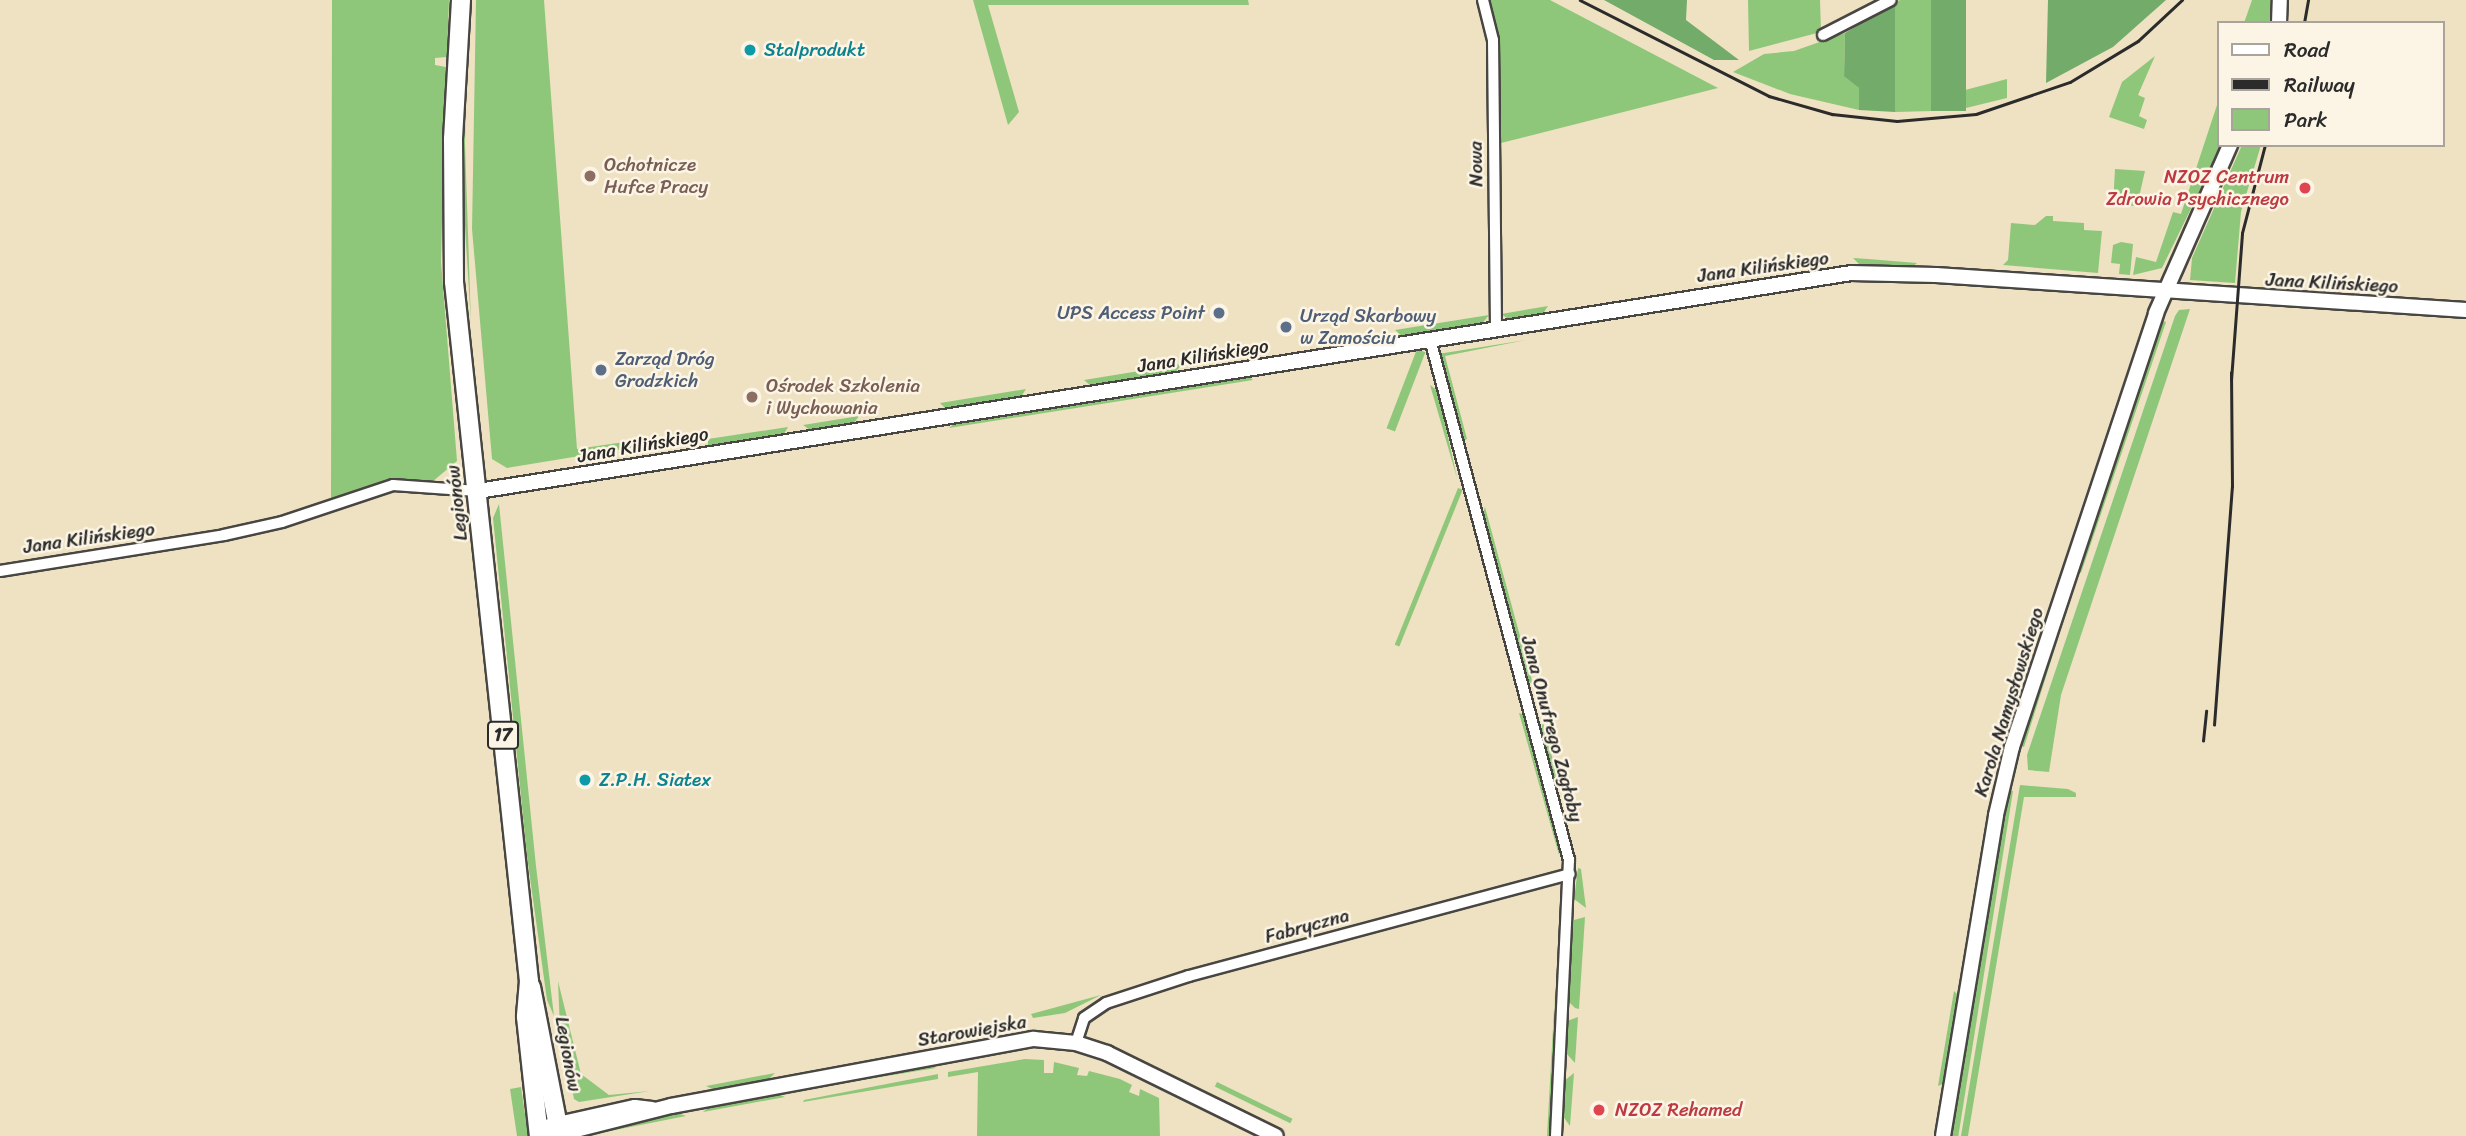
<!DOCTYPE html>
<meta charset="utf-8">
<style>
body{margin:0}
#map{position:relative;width:2466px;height:1136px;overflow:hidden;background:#efe2c2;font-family:Sriracha,sans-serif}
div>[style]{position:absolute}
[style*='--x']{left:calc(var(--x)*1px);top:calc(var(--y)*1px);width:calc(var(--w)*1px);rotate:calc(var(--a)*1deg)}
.green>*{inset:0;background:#8fc77a;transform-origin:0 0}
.forest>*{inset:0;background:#73ac6a;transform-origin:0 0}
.roads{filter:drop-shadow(2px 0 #484642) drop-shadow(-2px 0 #484642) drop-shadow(0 2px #484642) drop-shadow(0 -2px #484642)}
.street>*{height:10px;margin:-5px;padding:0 5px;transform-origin:5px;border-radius:5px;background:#fff}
.secondary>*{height:14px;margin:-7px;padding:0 7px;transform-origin:7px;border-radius:7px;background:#fff}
.highway>*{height:18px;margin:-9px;padding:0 9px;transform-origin:9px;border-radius:9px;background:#fff}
.rail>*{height:2.5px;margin:-1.25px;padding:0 1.25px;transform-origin:1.25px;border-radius:1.25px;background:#2b2b2b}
.dots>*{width:19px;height:19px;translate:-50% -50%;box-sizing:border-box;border:4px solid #fcf5e5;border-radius:50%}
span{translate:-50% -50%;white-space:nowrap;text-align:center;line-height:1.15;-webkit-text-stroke:5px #fcf5e5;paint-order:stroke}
.shield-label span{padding:2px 5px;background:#fcf5e5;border:2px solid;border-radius:5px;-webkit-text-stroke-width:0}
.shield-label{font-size:18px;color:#2b2b2b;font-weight:700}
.culture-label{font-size:19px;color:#0d838f}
.left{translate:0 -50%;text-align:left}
.street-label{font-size:19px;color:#2b2b2b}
.education-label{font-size:19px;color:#785e54}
.health-label{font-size:19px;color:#be3a42}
.right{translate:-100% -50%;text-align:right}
.service-label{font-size:19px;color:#4e5e75}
.legend{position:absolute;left:2217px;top:21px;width:228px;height:126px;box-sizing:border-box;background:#fcf5e5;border:2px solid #a8a49b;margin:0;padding:9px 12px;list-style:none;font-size:21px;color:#2b2b2b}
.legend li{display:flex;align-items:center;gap:14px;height:35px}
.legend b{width:35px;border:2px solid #a8a49b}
</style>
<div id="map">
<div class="green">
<i style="clip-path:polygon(332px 0,449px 0,447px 57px,435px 58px,435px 65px,446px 67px,441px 262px,457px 461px,432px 482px,397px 480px,331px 498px)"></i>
<i style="clip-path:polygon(468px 0,465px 144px,471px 323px,462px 178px)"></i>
<i style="clip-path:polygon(476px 0,544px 0,577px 449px,658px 437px,653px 444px,507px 468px,492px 459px,472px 229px)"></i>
<i style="clip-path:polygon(973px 0,1248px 0,1249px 5px,988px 5px,1019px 112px,1008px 125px)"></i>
<i style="clip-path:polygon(1488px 0,1550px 0,1718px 88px,1497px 144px,1497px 45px)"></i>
<i style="clip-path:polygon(1748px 0,1820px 0,1821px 32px,1749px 51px)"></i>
<i style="clip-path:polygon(1900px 0,1931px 0,1933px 111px,1895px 112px,1895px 3px)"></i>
<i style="clip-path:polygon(2252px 0,2272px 0,2271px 23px,2244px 23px)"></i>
<i style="clip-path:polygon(1845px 33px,1844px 75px,1859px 88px,1859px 110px,1790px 94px,1733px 72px,1764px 54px,1794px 51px)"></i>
<i style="clip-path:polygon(2155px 56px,2138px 95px,2145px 98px,2139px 116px,2147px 120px,2144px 129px,2109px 117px,2122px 82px)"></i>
<i style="clip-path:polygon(2007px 79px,2007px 98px,1966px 108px,1965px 90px)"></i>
<i style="clip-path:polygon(2219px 99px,2222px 145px,2162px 268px,2133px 275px,2136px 257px,2156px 262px,2173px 212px,2181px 214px)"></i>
<i style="clip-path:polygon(2242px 145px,2261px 145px,2241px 212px,2235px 283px,2190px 280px,2192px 258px)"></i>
<i style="clip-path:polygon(2115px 169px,2145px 171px,2137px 206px,2113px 205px)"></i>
<i style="clip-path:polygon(2046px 216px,2053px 216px,2053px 221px,2084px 223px,2084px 230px,2102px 231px,2098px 273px,2003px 265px,2008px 260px,2011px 223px,2035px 225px)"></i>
<i style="clip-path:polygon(2121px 242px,2133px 244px,2130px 275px,2119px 274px,2120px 264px,2111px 263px,2113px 245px)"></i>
<i style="clip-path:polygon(1853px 258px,1868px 259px,1917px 263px,1912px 267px,1862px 267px)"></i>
<i style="clip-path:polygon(1548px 306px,1542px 315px,1510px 320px,1501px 314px)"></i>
<i style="clip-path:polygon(2190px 309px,2061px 695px,2049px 772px,2028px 770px,2027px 755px,2175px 316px,2179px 310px)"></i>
<i style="clip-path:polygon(1489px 315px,1481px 325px,1403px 337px,1395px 330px)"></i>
<i style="clip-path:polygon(2163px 321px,2166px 322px,2081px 573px,2079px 572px)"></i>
<i style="clip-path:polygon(1526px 340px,1445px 356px,1467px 439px,1462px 441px,1438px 354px)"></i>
<i style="left:1417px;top:349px;width:9px;height:85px;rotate:21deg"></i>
<i style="clip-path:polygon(1182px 364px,1175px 373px,1091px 386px,1084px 380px)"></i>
<i style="clip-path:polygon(1248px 376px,1253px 380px,949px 428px,957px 421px)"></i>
<i style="clip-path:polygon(1430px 385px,1438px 391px,1457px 478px)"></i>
<i style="clip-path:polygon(1026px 389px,1021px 397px,946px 409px,940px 403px)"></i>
<i style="clip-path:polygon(859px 416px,854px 423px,810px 430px,803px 425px)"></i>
<i style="clip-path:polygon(788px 427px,784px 434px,708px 446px,708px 439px)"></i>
<i style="left:1458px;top:488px;width:5px;height:169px;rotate:22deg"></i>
<i style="clip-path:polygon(499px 504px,536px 866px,554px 1016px,547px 1000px,527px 856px,493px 518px)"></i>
<i style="clip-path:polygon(1485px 507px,1533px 684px,1526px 681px,1482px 516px)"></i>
<i style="clip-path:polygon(2074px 587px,2024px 747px,2021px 746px)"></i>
<i style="clip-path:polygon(1519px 713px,1525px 715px,1561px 847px,1559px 855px)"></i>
<i style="clip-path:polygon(1543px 722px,1560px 787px,1554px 783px,1540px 735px)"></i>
<i style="clip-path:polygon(2020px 785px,2068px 789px,2076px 793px,2076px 797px,2024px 797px,1968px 1136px,1961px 1136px)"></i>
<i style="left:2013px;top:791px;width:350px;height:7px;rotate:99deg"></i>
<i style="clip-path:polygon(1578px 868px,1581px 869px,1586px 908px,1574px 899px)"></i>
<i style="clip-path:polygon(1585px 917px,1579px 1009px,1575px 1008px,1568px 1001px,1572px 927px,1574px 920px)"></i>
<i style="clip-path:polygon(558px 981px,581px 1074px,609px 1095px,650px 1091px,579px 1102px,574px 1099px,562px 1037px,564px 1029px,560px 1029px)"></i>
<i style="clip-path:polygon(1954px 991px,1959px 996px,1945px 1083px,1938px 1086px)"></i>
<i style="clip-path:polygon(1555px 992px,1550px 1136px,1547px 1136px)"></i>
<i style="clip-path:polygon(1101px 995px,1065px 1013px,1033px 1018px,1031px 1014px)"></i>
<i style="clip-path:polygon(1578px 1017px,1575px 1063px,1565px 1052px,1567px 1021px)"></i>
<i style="clip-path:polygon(1025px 1059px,1044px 1060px,1044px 1073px,1053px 1073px,1054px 1062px,1079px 1068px,1077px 1075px,1087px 1076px,1089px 1071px,1120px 1079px,1132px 1085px,1129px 1092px,1139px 1096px,1140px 1089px,1159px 1098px,1160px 1136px,977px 1136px,978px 1072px,948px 1077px,948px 1072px)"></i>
<i style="clip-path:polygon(929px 1065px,936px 1068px,825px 1086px,824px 1085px)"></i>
<i style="clip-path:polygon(775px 1073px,768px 1080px,714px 1090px,706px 1086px)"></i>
<i style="clip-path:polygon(1574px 1073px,1570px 1126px,1562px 1115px,1564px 1081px)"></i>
<i style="clip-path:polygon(938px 1074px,938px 1079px,803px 1102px,804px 1100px)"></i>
<i style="left:1217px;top:1082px;width:84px;height:5px;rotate:26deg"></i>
<i style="clip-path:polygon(521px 1087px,527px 1127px,528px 1136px,517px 1136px,510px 1089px)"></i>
<i style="clip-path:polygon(778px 1094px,785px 1097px,703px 1112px,709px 1107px)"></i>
<i style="clip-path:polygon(677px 1113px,686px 1116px,605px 1132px,600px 1129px)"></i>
</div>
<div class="forest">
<i style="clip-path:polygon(1604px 0,1687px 0,1686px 20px,1739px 60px,1714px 60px)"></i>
<i style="left:1931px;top:0;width:35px;height:111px"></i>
<i style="clip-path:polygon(2048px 0,2166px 0,2113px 47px,2046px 83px)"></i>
<i style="clip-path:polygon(1895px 3px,1895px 112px,1859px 110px,1859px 88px,1844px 76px,1845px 33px)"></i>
</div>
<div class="roads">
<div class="street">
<i style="--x:1483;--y:0;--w:41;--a:76"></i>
<i style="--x:1493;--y:40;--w:289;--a:89.4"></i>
<i style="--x:1823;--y:35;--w:76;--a:-27.2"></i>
<i style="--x:1430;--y:339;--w:539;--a:75.06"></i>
<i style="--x:1569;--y:860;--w:276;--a:92.7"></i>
<i style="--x:0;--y:571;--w:227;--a:-9.1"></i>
<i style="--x:224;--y:535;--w:59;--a:-12.6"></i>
<i style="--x:282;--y:522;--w:117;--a:-18.4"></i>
<i style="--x:393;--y:485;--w:85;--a:4"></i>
<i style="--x:1076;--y:1043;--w:26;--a:-72"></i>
<i style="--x:1084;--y:1018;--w:27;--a:-34"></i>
<i style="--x:1106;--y:1003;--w:87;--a:-18"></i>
<i style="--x:1189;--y:976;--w:394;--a:-15"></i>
</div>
<div class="secondary">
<i style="--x:2279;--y:23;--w:23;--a:-88"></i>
<i style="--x:478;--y:491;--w:1390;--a:-9.02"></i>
<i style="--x:1851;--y:273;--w:85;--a:1.3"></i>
<i style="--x:1936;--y:275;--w:531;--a:3.78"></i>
<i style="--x:549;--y:1126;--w:88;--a:-12.5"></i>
<i style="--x:635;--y:1107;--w:17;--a:7"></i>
<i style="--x:538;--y:1130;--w:38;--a:0"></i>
<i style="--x:576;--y:1130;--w:98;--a:-14.2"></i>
<i style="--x:671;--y:1106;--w:369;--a:-10.5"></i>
<i style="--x:1034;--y:1039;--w:42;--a:5.4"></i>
<i style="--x:1076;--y:1043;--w:33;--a:18"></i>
<i style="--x:1107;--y:1053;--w:188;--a:26.2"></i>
<i style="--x:1943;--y:1136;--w:325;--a:-80.6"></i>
<i style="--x:1996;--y:815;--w:70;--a:-76.8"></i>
<i style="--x:2012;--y:747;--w:457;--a:-71.6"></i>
<i style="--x:2156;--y:313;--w:184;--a:-66.2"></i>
</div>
<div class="highway">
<i style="--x:461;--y:0;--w:139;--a:93.3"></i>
<i style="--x:453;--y:139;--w:143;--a:89.6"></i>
<i style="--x:454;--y:282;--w:703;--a:83.88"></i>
<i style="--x:529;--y:981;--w:36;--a:95"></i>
<i style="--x:526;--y:1017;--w:120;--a:83.8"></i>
<i style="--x:531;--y:987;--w:152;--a:79"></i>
</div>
</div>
<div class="rail">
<i style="--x:1580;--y:0;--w:212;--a:26.9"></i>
<i style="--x:1769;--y:96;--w:66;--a:15.9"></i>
<i style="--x:1832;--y:114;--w:65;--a:6.1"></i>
<i style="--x:1897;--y:121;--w:79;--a:-5.1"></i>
<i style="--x:1976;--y:114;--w:99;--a:-18.8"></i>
<i style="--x:2070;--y:82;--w:79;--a:-31.1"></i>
<i style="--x:2138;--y:41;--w:60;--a:-43"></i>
<i style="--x:2304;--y:23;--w:23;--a:-80"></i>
<i style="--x:2231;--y:380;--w:147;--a:-85.7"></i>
<i style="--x:2242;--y:233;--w:91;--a:-75.4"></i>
<i style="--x:2214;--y:725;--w:239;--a:-85.7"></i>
<i style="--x:2232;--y:487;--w:114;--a:-90.5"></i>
<i style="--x:2203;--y:741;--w:30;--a:-84"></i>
</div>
<div class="dots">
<i style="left:750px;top:50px;background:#0f9aa8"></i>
<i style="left:590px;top:176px;background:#8d6e63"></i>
<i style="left:2305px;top:188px;background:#e0444e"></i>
<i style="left:1219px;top:313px;background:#5c6f8a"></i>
<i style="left:1286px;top:327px;background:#5c6f8a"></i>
<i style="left:601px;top:370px;background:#5c6f8a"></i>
<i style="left:752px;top:397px;background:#8d6e63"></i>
<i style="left:585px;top:780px;background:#0f9aa8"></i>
<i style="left:1599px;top:1110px;background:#e0444e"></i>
</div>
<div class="shield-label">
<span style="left:503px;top:735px">17</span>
</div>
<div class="culture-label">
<span class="left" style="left:764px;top:50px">Stalprodukt</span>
<span class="left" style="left:599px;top:780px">Z.P.H. Siatex</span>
</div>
<div class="street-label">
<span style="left:1476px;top:164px;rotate:-91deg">Nowa</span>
<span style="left:1763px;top:267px;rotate:-8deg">Jana Kilińskiego</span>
<span style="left:2332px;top:283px;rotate:3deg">Jana Kilińskiego</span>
<span style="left:1203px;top:356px;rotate:-9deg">Jana Kilińskiego</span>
<span style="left:643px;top:445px;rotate:-10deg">Jana Kilińskiego</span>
<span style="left:457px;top:503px;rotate:-96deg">Legionów</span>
<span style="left:89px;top:538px;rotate:-8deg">Jana Kilińskiego</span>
<span style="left:2009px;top:702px;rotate:-73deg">Karola Namysłowskiego</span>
<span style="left:1552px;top:729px;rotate:75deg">Jana Onufrego Zagłoby</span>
<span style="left:1307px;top:926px;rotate:-15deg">Fabryczna</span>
<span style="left:972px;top:1031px;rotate:-10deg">Starowiejska</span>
<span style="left:568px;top:1054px;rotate:80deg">Legionów</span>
</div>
<div class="education-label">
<span class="left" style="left:604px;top:176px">Ochotnicze<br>Hufce Pracy</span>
<span class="left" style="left:766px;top:397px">Ośrodek Szkolenia<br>i Wychowania</span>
</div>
<div class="health-label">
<span class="right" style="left:2289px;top:188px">NZOZ Centrum<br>Zdrowia Psychicznego</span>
<span class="left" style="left:1615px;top:1110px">NZOZ Rehamed</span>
</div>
<div class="service-label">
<span class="right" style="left:1205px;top:313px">UPS Access Point</span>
<span class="left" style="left:1300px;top:327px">Urząd Skarbowy<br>w Zamościu</span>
<span class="left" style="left:615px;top:370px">Zarząd Dróg<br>Grodzkich</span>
</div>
<ul class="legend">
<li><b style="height:9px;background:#fff"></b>Road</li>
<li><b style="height:9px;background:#2b2b2b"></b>Railway</li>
<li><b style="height:19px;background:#8fc77a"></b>Park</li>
</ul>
</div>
